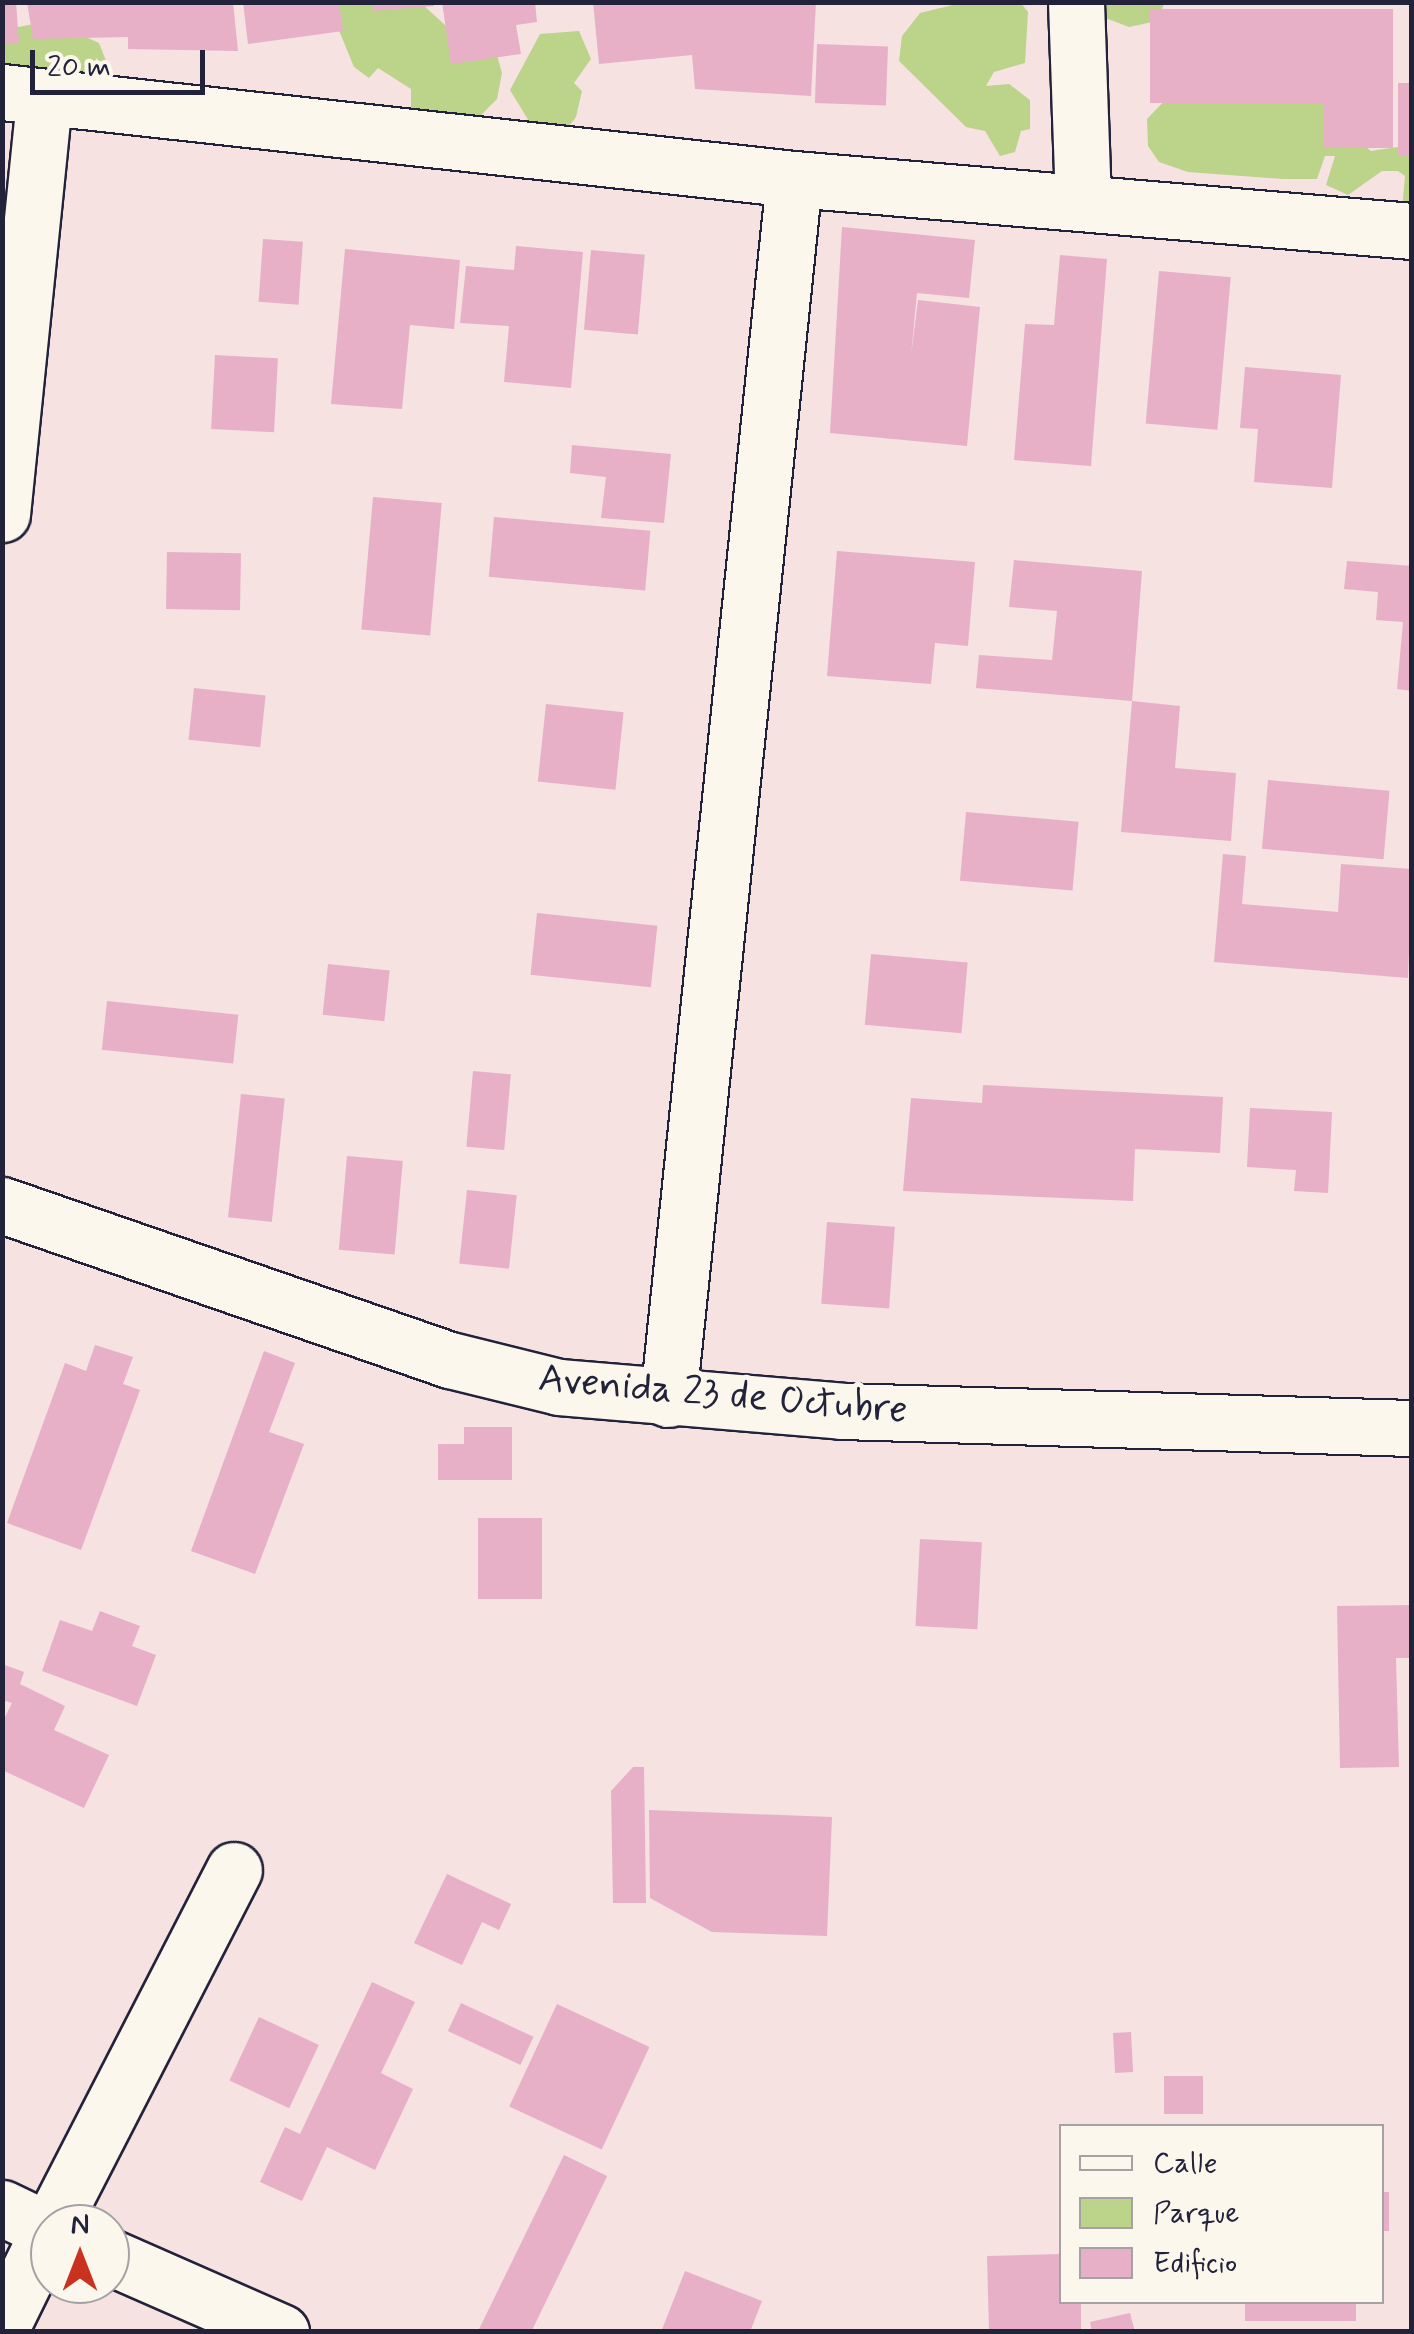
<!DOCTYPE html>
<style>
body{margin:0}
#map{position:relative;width:1414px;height:2334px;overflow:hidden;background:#f5e2e1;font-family:Mynerve,sans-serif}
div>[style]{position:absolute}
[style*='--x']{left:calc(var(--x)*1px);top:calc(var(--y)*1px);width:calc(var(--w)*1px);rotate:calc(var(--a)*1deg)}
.green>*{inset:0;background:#bcd48a}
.building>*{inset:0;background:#e7b0c7;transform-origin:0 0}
.roads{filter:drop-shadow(2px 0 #22223b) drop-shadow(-2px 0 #22223b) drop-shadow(0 2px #22223b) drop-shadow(0 -2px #22223b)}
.minor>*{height:55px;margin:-27.5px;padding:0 27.5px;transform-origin:27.5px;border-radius:27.5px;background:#fbf7ec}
span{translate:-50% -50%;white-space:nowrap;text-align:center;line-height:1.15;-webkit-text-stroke:10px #fbf7ec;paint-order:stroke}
.street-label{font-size:40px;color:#22223b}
.frame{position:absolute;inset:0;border:5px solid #22223b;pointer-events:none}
.legend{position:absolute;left:1059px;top:2124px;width:325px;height:180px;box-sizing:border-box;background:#fbf7ec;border:2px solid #a4a2a5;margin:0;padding:12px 18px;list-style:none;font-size:30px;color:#22223b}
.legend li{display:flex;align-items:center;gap:20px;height:50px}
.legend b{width:50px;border:2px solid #a4a2a5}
.north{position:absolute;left:30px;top:2204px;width:100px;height:100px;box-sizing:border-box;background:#fbf7ec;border:2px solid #a4a2a5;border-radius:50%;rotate:0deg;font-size:28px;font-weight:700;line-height:40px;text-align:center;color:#22223b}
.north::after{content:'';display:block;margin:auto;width:35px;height:45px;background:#c8321e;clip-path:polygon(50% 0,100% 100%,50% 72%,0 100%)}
.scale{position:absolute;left:30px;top:50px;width:175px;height:45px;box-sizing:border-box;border:5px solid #22223b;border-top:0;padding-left:12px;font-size:30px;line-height:35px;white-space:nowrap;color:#22223b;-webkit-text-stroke:8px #fbf7ec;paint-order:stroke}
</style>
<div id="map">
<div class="green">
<i style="clip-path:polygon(340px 3px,421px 3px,457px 36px,494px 45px,502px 73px,497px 99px,478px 118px,411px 124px,411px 89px,378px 68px,369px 78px,354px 67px,333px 16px)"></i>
<i style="clip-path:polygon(961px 3px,1021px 3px,1028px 12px,1025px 63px,994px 72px,986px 86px,1009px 84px,1030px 100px,1030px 129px,1021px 131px,1015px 152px,1000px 156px,985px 131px,966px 127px,899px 61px,902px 36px,920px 13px)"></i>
<i style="clip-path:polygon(1066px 3px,1158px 2px,1164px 4px,1157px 21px,1129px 27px)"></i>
<i style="clip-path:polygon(50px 21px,99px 43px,106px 61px,99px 73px,73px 102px,3px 97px,2px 30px)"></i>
<i style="clip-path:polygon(579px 31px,591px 59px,574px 83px,582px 91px,576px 117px,568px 127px,530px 123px,510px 90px,540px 34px)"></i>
<i style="clip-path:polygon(1317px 84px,1343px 129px,1371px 151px,1411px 145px,1411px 213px,1402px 209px,1405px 176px,1398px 171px,1382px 171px,1348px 195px,1326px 185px,1335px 156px,1325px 156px,1317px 179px,1283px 179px,1188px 172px,1159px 162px,1148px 146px,1147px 119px,1171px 94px)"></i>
</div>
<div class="building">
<i style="clip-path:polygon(2px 2px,16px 2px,19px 43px,2px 43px)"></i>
<i style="clip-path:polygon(27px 2px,233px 2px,238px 51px,128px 49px,128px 37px,33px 39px)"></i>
<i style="clip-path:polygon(243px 2px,339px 2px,343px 31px,248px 44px)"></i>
<i style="clip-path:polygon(373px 2px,434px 2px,434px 6px,374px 11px)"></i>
<i style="clip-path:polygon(442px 2px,535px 2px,537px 22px,516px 25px,521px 54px,451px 64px)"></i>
<i style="clip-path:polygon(593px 2px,816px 2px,811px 96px,695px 89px,692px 55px,599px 64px)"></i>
<i style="clip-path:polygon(1150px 9px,1393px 9px,1393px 148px,1324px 148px,1324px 103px,1150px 103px)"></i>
<i style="left:817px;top:44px;width:71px;height:59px;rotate:2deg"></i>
<i style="left:1398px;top:83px;width:14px;height:72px"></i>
<i style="clip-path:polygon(842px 227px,975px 240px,969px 298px,917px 293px,911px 356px,918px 300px,980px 307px,967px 446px,830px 433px)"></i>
<i style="left:263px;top:239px;width:40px;height:63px;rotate:4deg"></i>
<i style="clip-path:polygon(516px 246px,583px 252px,571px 388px,504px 382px,509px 326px,460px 323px,466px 266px,514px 270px)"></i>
<i style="clip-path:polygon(345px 249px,460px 260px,454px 329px,410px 325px,402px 409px,331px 404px)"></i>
<i style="left:591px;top:250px;width:54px;height:80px;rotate:5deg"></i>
<i style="clip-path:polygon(1060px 255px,1107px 259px,1091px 466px,1014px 460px,1025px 324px,1054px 325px)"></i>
<i style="left:1159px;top:271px;width:72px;height:153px;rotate:5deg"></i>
<i style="left:215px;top:355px;width:63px;height:74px;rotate:3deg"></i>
<i style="clip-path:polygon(1245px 367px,1341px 375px,1332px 488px,1254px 482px,1258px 429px,1240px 428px)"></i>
<i style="clip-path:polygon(572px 445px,671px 454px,664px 523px,601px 518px,606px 477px,570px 473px)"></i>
<i style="left:373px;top:497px;width:69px;height:133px;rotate:5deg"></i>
<i style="left:494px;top:517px;width:157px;height:60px;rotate:5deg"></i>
<i style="clip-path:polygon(837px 551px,975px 562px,968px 646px,935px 643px,931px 684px,827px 676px)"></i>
<i style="left:167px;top:552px;width:74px;height:57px;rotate:1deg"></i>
<i style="clip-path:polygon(1014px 560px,1142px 571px,1132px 701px,976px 688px,979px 655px,1052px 660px,1057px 611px,1009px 607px)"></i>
<i style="clip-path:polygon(1347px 561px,1412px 566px,1412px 691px,1397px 689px,1403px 622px,1376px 620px,1378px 592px,1344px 589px)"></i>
<i style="left:194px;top:688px;width:72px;height:52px;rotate:6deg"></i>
<i style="clip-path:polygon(1132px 701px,1180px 706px,1175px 768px,1236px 773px,1231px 841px,1121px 832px)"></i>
<i style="left:546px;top:704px;width:78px;height:78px;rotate:6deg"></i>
<i style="left:1268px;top:780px;width:122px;height:69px;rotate:5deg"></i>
<i style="left:966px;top:812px;width:113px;height:69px;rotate:5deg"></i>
<i style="clip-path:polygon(1223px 854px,1246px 856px,1242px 904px,1338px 912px,1341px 864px,1412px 869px,1408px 978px,1214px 962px)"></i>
<i style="left:537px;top:913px;width:121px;height:62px;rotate:6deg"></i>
<i style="left:871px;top:954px;width:97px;height:71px;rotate:5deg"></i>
<i style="left:328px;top:964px;width:62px;height:51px;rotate:6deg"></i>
<i style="left:107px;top:1001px;width:132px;height:49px;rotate:6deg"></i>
<i style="left:473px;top:1071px;width:38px;height:76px;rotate:5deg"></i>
<i style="clip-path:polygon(983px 1085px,1223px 1097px,1220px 1153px,1135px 1149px,1133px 1201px,903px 1191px,911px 1098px,982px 1103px)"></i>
<i style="left:241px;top:1094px;width:44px;height:124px;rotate:6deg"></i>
<i style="clip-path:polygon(1250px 1108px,1332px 1112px,1328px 1193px,1294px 1191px,1296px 1170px,1247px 1167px)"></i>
<i style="left:347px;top:1156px;width:56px;height:94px;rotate:5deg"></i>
<i style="left:467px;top:1190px;width:50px;height:74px;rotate:6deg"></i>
<i style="left:827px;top:1222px;width:68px;height:82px;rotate:4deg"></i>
<i style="clip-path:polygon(95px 1345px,133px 1357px,123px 1384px,140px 1390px,81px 1550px,7px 1523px,65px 1363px,86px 1371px)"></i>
<i style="clip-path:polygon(264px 1351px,295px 1363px,269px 1432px,304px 1444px,255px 1574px,191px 1551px)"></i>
<i style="clip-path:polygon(464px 1427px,512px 1427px,512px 1480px,438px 1480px,438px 1444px,464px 1444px)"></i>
<i style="left:478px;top:1518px;width:64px;height:81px"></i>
<i style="left:920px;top:1539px;width:62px;height:87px;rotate:3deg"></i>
<i style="clip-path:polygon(1412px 1605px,1412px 1658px,1396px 1658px,1399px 1767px,1340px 1768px,1337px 1606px)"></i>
<i style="clip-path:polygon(100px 1611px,140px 1626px,132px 1646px,156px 1655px,137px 1706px,42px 1671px,60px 1620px,92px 1631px)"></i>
<i style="clip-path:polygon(2px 1664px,24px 1672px,20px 1684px,65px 1706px,54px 1730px,109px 1755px,84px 1808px,2px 1770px,2px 1723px,12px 1703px,2px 1700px)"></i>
<i style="clip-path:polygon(633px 1767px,644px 1767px,646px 1903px,613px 1903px,611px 1791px)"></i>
<i style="clip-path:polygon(649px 1810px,832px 1817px,827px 1936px,712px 1932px,650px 1898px)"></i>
<i style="clip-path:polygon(447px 1874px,511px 1904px,499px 1930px,482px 1922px,462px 1965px,414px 1943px)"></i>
<i style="clip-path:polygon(372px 1982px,415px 2002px,381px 2073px,413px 2089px,375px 2170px,327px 2147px,302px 2201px,260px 2182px,285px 2127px,300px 2134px)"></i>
<i style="left:461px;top:2003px;width:80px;height:31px;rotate:25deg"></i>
<i style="left:557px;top:2004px;width:102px;height:113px;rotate:25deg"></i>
<i style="left:259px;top:2017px;width:66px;height:70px;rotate:25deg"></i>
<i style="left:1131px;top:2032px;width:40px;height:18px;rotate:87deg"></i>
<i style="left:1164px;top:2076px;width:39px;height:38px"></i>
<i style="left:564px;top:2155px;width:48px;height:195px;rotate:26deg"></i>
<i style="left:1382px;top:2192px;width:7px;height:39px"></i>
<i style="clip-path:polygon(1062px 2254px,1062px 2302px,1081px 2302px,1081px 2331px,989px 2332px,987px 2256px)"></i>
<i style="clip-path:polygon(685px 2271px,762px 2301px,750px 2332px,661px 2332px)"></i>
<i style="left:1245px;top:2302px;width:111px;height:19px"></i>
<i style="clip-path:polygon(1130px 2313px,1135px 2332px,1092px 2332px,1090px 2322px)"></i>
</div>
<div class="roads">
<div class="minor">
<i style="--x:1076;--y:2;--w:198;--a:88"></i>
<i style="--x:2;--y:92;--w:797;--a:6.27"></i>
<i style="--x:794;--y:179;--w:620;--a:4.81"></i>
<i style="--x:2;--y:514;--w:419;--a:-84.2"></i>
<i style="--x:2;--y:1205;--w:474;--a:19.1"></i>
<i style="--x:450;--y:1360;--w:112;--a:13.9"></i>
<i style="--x:559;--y:1387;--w:284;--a:4.8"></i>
<i style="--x:842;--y:1411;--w:570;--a:1.71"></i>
<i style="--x:668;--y:1399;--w:1226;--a:-84.1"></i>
<i style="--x:2;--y:2208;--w:53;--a:25.6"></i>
<i style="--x:52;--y:2224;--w:398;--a:-62.8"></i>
<i style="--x:110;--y:2257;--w:187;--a:23.7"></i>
<i style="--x:2;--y:2326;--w:109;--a:-63.9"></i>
</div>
</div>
<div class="street-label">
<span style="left:723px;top:1395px;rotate:5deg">Avenida 23 de Octubre</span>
</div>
<div class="frame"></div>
<ul class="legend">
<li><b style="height:12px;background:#fbf7ec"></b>Calle</li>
<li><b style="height:28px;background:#bcd48a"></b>Parque</li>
<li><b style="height:28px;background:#e7b0c7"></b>Edificio</li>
</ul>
<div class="north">N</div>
<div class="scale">20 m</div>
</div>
